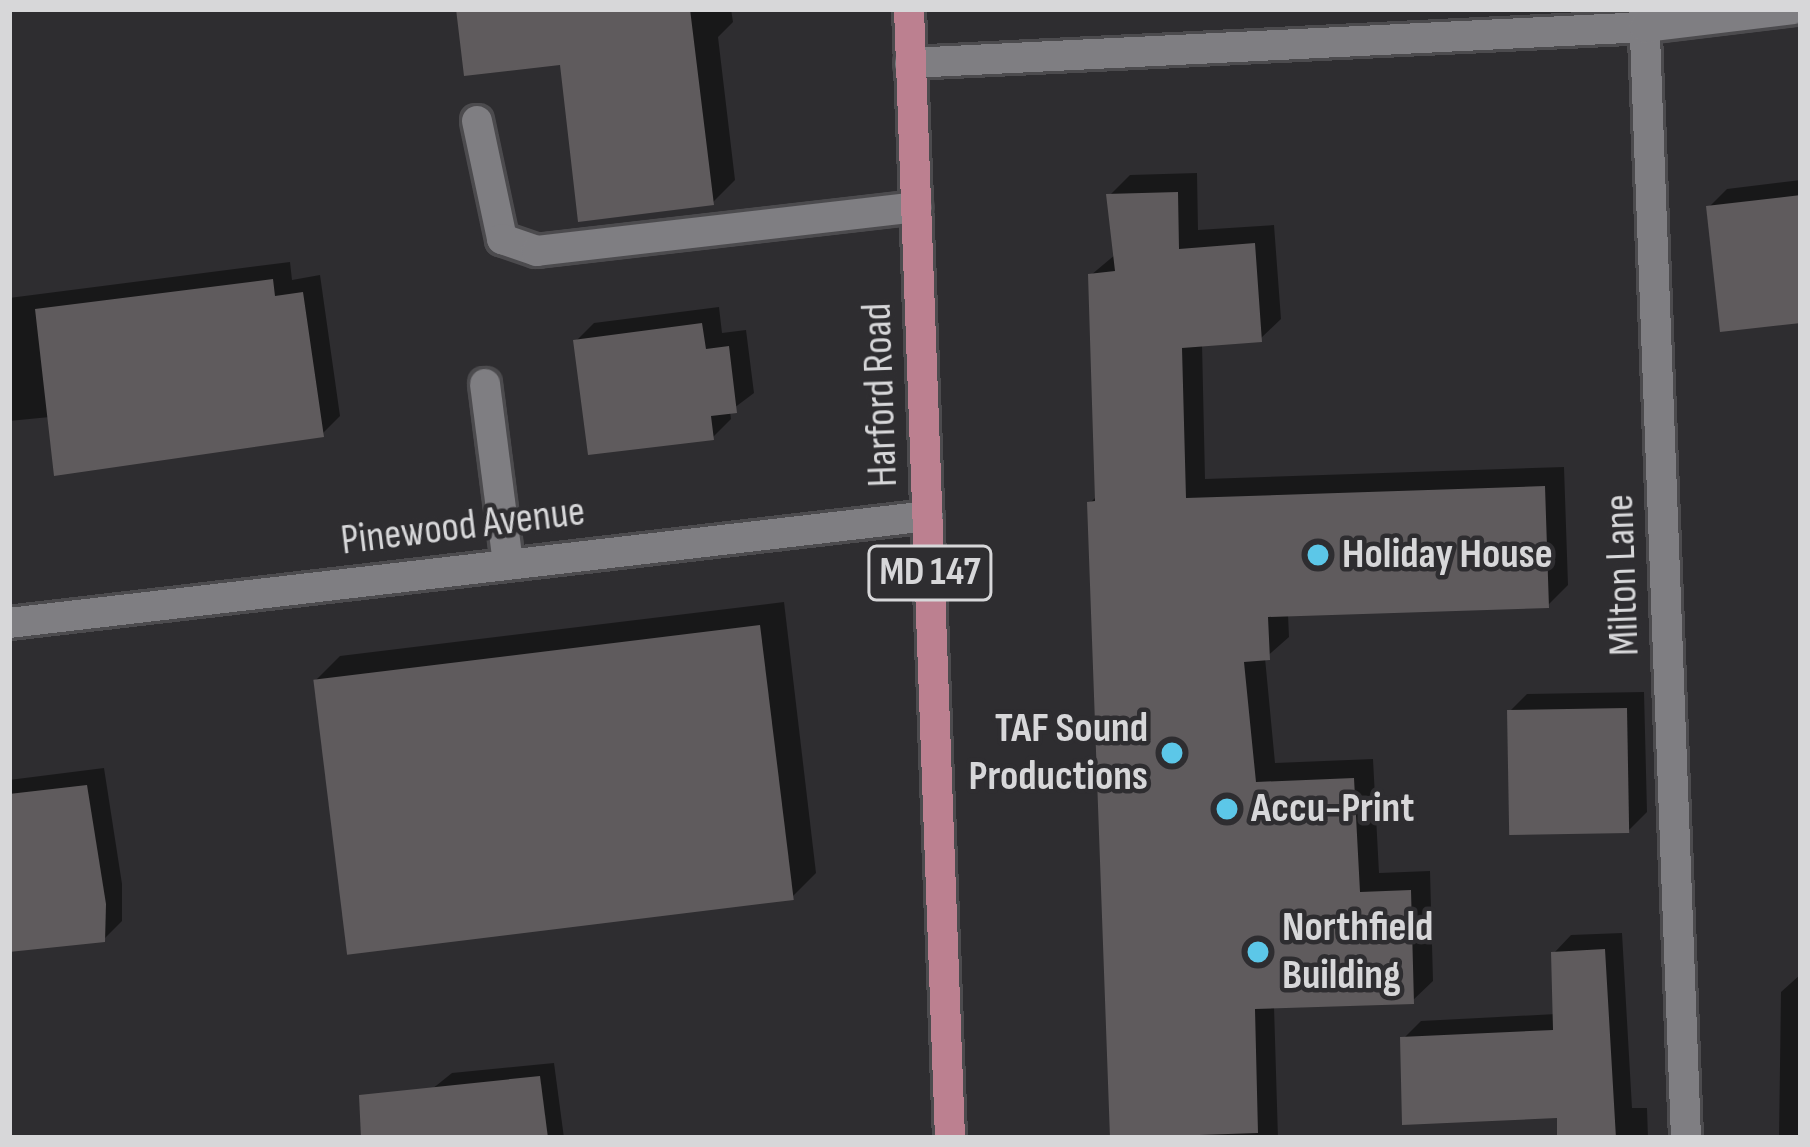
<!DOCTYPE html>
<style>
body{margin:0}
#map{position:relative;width:1810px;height:1147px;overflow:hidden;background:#2e2d30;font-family:"Sofia Sans Condensed",sans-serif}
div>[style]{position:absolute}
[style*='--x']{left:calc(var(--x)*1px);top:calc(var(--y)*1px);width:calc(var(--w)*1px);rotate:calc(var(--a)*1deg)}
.shadow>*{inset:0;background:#0007}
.building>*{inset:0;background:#5f5b5d;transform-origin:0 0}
.roads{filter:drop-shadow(3px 0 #4c4b4e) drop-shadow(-3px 0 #4c4b4e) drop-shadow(0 3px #4c4b4e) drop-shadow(0 -3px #4c4b4e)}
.service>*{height:30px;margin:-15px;padding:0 15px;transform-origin:15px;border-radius:15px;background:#7f7e82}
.minor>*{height:30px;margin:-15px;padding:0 15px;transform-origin:15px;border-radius:15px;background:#7f7e82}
.primary>*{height:30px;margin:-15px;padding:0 15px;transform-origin:15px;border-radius:15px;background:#bc8090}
.dots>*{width:33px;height:33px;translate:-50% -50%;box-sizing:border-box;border:6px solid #2e2d30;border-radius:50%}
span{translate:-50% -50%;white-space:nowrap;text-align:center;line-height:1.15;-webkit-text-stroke:9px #2e2d30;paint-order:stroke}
.shield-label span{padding:3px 9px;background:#2e2d30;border:3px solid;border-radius:9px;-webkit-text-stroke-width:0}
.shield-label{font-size:39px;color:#d7d7d9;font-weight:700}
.street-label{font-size:42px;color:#d7d7d9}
.poi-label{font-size:42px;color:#d7d7d9;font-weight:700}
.left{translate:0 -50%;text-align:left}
.right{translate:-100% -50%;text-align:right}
.frame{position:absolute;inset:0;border:12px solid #d7d7d9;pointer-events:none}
</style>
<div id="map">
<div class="shadow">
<i style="clip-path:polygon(459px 9px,731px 9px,733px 22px,718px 37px,735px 180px,713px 202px,563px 62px)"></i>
<i style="clip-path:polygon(1197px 173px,1198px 230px,1274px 225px,1281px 319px,1260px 339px,1202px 343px,1205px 479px,1564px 467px,1568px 585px,1548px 605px,1288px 614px,1289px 637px,1265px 658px,1275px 763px,1373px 759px,1379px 873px,1430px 871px,1433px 981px,1412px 1001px,1274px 1006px,1278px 1138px,1112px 1138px,1090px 503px,1098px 495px,1091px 275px,1116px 254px,1109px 196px,1130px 175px)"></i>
<i style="clip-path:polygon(1801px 180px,1801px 320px,1709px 207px,1727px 189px)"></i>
<i style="clip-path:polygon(290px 262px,292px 280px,320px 275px,340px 416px,322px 434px,50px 417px,9px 421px,9px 298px)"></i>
<i style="clip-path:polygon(719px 307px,722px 333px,746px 330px,754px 393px,730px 411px,731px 419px,713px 437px,576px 341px,594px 323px)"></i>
<i style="clip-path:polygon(784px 602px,816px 873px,792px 897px,316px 680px,340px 656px)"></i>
<i style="clip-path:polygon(1644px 692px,1647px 812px,1629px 830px,1510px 711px,1527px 694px)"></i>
<i style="clip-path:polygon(104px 768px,122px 884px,122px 921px,104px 939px,9px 949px,9px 780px)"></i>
<i style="clip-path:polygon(1622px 933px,1632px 1108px,1647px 1108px,1648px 1138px,1560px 1138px,1560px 1114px,1403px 1039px,1421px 1021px,1556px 1014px,1554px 953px,1571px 935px)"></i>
<i style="clip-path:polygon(1801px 974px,1801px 1138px,1779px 1138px,1781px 992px)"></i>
<i style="clip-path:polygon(554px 1063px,564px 1138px,371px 1138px,452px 1073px)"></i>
</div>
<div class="building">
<i style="clip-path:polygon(456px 9px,690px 9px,714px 205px,578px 222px,560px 65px,464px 76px)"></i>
<i style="clip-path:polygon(1178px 192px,1179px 249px,1255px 243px,1262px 342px,1182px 348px,1186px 498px,1545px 486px,1549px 608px,1268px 617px,1270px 660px,1244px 662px,1256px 782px,1354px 778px,1360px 892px,1411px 890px,1414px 1004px,1255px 1009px,1258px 1133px,1110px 1138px,1087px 502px,1095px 501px,1088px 274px,1115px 271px,1106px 194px)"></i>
<i style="clip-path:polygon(1801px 195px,1801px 323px,1720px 332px,1706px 206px)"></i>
<i style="clip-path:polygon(273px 279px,275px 296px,303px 292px,324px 437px,54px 476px,35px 309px)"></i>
<i style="clip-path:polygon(702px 323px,706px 349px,729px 346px,737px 413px,711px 416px,714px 440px,588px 455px,573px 340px)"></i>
<i style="left:760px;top:625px;width:277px;height:450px;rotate:83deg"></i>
<i style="left:1627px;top:708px;width:125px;height:120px;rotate:89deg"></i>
<i style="clip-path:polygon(87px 785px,106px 904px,105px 942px,9px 952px,9px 794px)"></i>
<i style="clip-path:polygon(1605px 949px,1616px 1138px,1557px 1138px,1557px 1118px,1402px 1125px,1400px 1037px,1553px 1030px,1551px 952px)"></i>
<i style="clip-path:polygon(540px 1076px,548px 1138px,361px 1138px,359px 1095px)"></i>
</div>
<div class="roads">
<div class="service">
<i style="--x:1644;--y:9;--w:1130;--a:87.87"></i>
<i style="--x:477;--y:121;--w:121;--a:78"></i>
<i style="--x:502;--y:239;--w:37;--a:19"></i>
<i style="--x:537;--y:251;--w:382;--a:-6.6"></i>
<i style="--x:485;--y:384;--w:181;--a:82.7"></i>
</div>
<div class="minor">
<i style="--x:910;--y:63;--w:736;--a:-2.8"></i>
<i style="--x:1645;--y:27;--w:149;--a:-6.9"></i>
<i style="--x:9;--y:623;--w:925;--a:-6.64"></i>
</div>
<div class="primary">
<i style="--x:909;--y:9;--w:1130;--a:87.92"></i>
</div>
</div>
<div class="dots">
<i style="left:1318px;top:555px;background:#5cc7e8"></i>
<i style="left:1172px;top:753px;background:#5cc7e8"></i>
<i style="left:1227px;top:809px;background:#5cc7e8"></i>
<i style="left:1258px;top:952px;background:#5cc7e8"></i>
</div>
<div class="shield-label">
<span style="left:930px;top:573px">MD 147</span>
</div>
<div class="street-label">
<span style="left:881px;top:395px;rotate:-92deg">Harford Road</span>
<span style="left:463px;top:527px;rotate:-7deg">Pinewood Avenue</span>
<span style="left:1623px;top:575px;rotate:-92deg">Milton Lane</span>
</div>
<div class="poi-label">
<span class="left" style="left:1342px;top:555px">Holiday House</span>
<span class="right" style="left:1148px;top:753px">TAF Sound<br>Productions</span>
<span class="left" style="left:1251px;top:809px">Accu-Print</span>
<span class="left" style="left:1282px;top:952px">Northfield<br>Building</span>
</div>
<div class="frame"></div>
</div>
